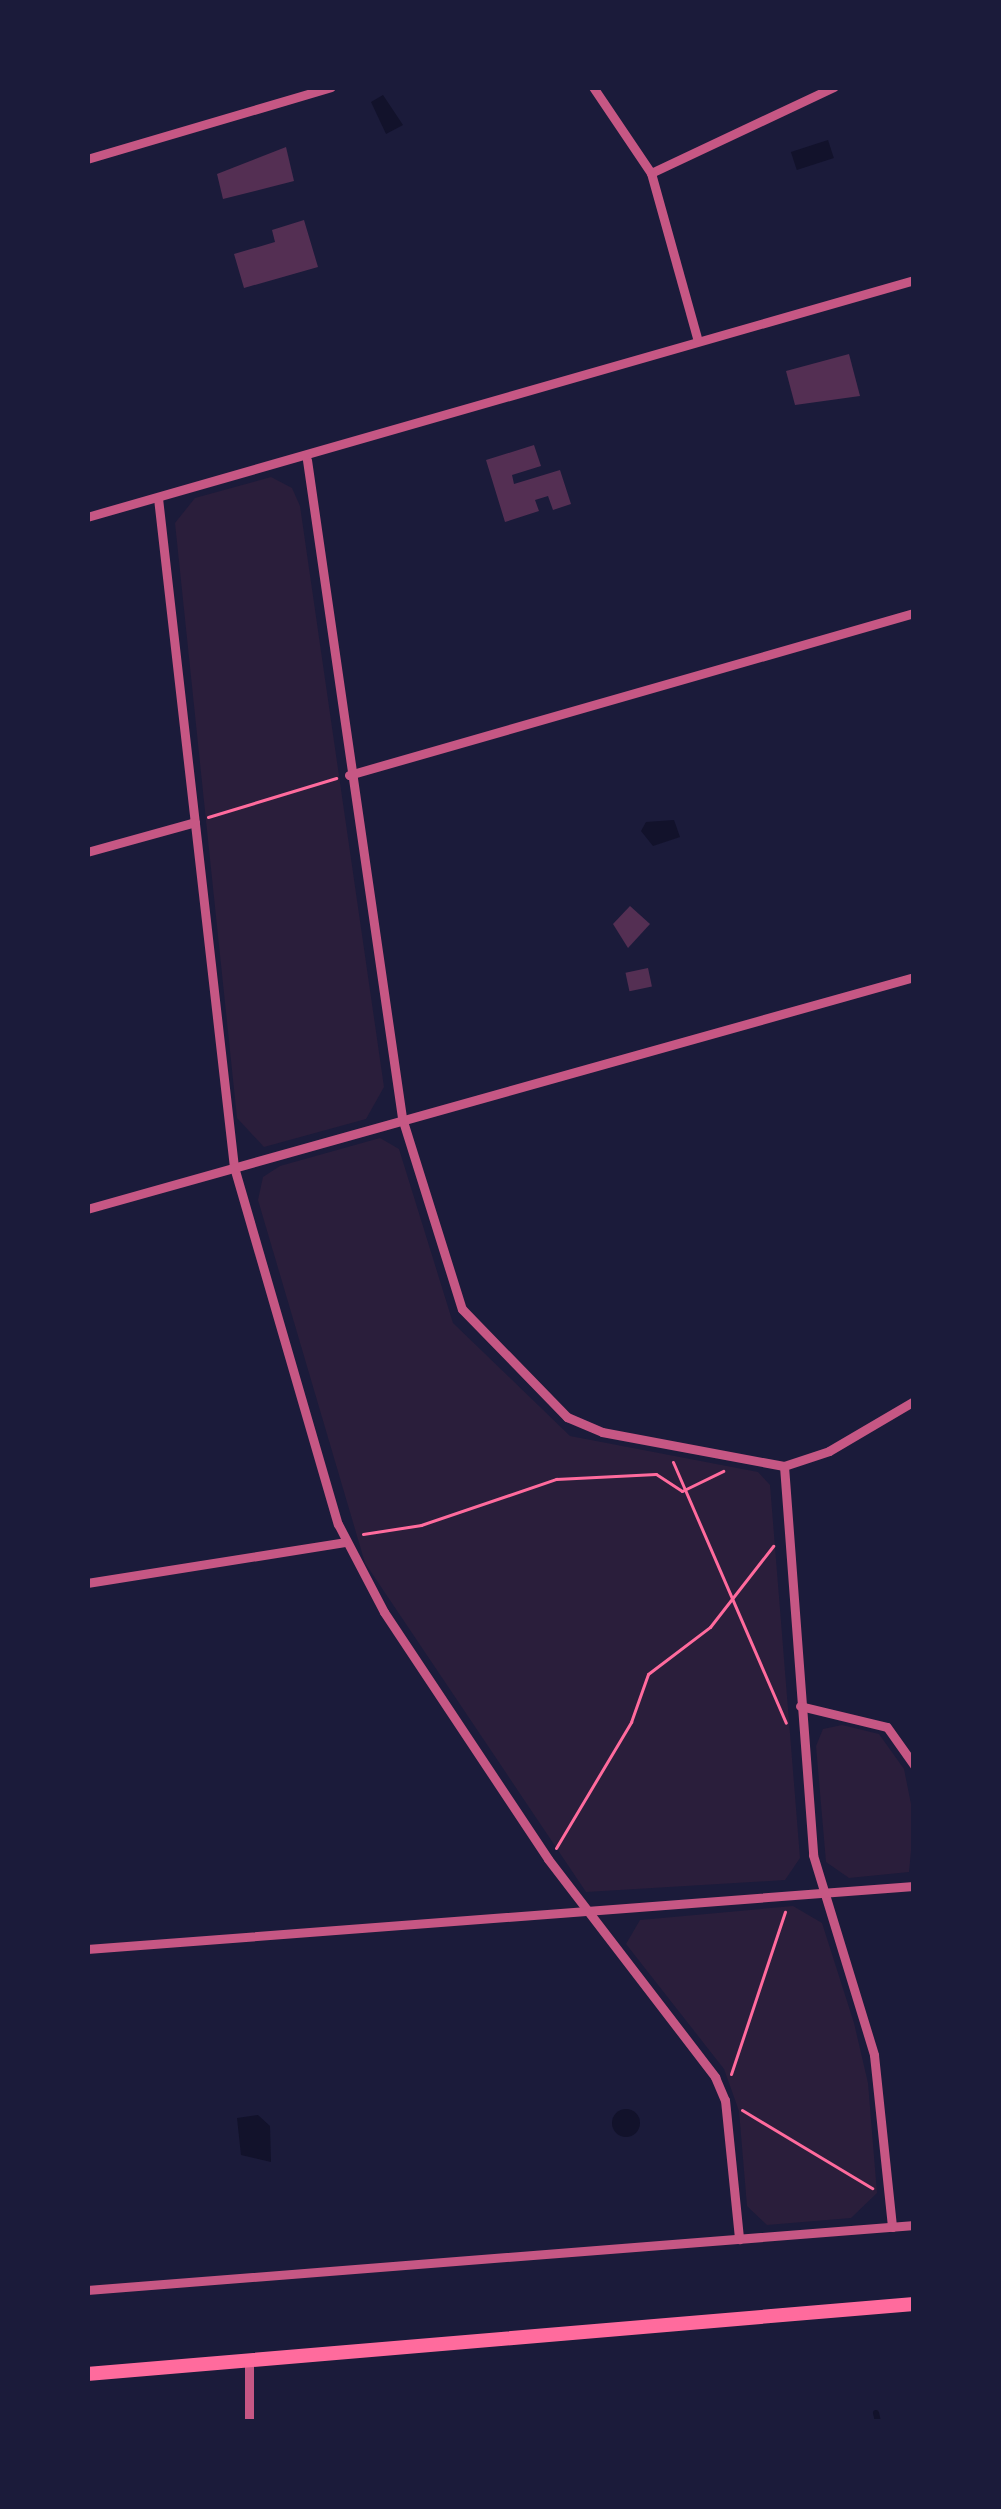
<!DOCTYPE html>
<style>
body{margin:0}
#map{position:relative;width:1001px;height:2509px;overflow:hidden;background:#1b1b3a;font-family:"PT Sans Narrow",sans-serif}
div>[style]{position:absolute}
[style*='--x']{left:calc(var(--x)*1px);top:calc(var(--y)*1px);width:calc(var(--w)*1px);rotate:calc(var(--a)*1deg)}
.green>*{inset:0;background:#2a1e3b}
.water>*{inset:0;background:#12122b;transform-origin:0 0}
.round{border-radius:50%}
.stream>*{height:6px;margin:-3px;padding:0 3px;transform-origin:3px;border-radius:3px;background:#12122b}
.building>*{inset:0;background:#542f53;transform-origin:0 0}
.path>*{height:3px;margin:-1.5px;padding:0 1.5px;transform-origin:1.5px;border-radius:1.5px;background:#ff6b9d}
.minor>*{height:9px;margin:-4.5px;padding:0 4.5px;transform-origin:4.5px;border-radius:4.5px;background:#c65784}
.secondary>*{height:14px;margin:-7px;padding:0 7px;transform-origin:7px;border-radius:7px;background:#ff6b9d}
span{translate:-50% -50%;white-space:nowrap;text-align:center;line-height:1.15;-webkit-text-stroke:9px #1b1b3a;paint-order:stroke}
.frame{position:absolute;inset:0;border:90px solid #1b1b3a;pointer-events:none}
</style>
<div id="map">
<div class="green">
<i style="clip-path:polygon(271px 477px,292px 488px,300px 506px,384px 1087px,366px 1119px,264px 1147px,237px 1118px,175px 523px,195px 498px)"></i>
<i style="clip-path:polygon(380px 1138px,399px 1149px,453px 1323px,570px 1436px,758px 1472px,770px 1485px,800px 1858px,785px 1880px,586px 1892px,365px 1563px,258px 1200px,263px 1177px,280px 1166px)"></i>
<i style="clip-path:polygon(842px 1725px,879px 1734px,904px 1769px,914px 1819px,909px 1872px,849px 1878px,826px 1862px,816px 1746px,823px 1729px)"></i>
<i style="clip-path:polygon(793px 1906px,822px 1923px,854px 2023px,868px 2083px,877px 2193px,851px 2218px,767px 2225px,747px 2206px,739px 2111px,724px 2069px,626px 1944px,640px 1920px)"></i>
</div>
<div class="water">
<i style="clip-path:polygon(383px 95px,403px 125px,386px 134px,371px 102px)"></i>
<i style="left:828px;top:140px;width:19px;height:39px;rotate:72deg"></i>
<i style="clip-path:polygon(674px 820px,680px 837px,653px 846px,641px 831px,646px 822px)"></i>
<i class="round" style="left:612px;top:2109px;width:28px;height:28px"></i>
<i style="clip-path:polygon(258px 2115px,270px 2126px,271px 2162px,241px 2155px,237px 2118px)"></i>
</div>
<div class="stream">
<i style="--x:876;--y:2413;--w:9;--a:77"></i>
</div>
<div class="building">
<i style="clip-path:polygon(286px 147px,294px 181px,223px 199px,217px 174px)"></i>
<i style="clip-path:polygon(304px 220px,318px 267px,244px 288px,234px 254px,275px 242px,272px 230px)"></i>
<i style="clip-path:polygon(849px 354px,860px 396px,795px 405px,786px 371px)"></i>
<i style="clip-path:polygon(534px 445px,541px 466px,512px 475px,514px 484px,560px 470px,571px 504px,553px 510px,548px 496px,535px 500px,539px 511px,505px 522px,486px 460px)"></i>
<i style="clip-path:polygon(630px 906px,650px 924px,628px 948px,613px 924px)"></i>
<i style="left:648px;top:968px;width:19px;height:23px;rotate:78deg"></i>
</div>
<div class="path">
<i style="--x:208;--y:817;--w:134;--a:-16.9"></i>
<i style="--x:673;--y:1462;--w:284;--a:66.6"></i>
<i style="--x:363;--y:1534;--w:59;--a:-8.8"></i>
<i style="--x:421;--y:1525;--w:143;--a:-18.8"></i>
<i style="--x:556;--y:1479;--w:100;--a:-2.9"></i>
<i style="--x:656;--y:1474;--w:31;--a:33"></i>
<i style="--x:682;--y:1491;--w:46;--a:-26"></i>
<i style="--x:556;--y:1848;--w:147;--a:-59.2"></i>
<i style="--x:631;--y:1722;--w:51;--a:-70.5"></i>
<i style="--x:648;--y:1674;--w:78;--a:-37.2"></i>
<i style="--x:710;--y:1627;--w:103;--a:-52.1"></i>
<i style="--x:731;--y:2074;--w:171;--a:-71.6"></i>
<i style="--x:742;--y:2110;--w:152;--a:31"></i>
</div>
<div class="minor">
<i style="--x:593;--y:87;--w:104;--a:56"></i>
<i style="--x:651;--y:173;--w:174;--a:74.4"></i>
<i style="--x:87;--y:159;--w:254;--a:-16.4"></i>
<i style="--x:651;--y:173;--w:202;--a:-25.2"></i>
<i style="--x:307;--y:460;--w:665;--a:81.78"></i>
<i style="--x:402;--y:1118;--w:200;--a:72.6"></i>
<i style="--x:462;--y:1309;--w:151;--a:45.8"></i>
<i style="--x:567;--y:1417;--w:38;--a:23"></i>
<i style="--x:602;--y:1432;--w:185;--a:10.6"></i>
<i style="--x:784;--y:1466;--w:47;--a:-18.4"></i>
<i style="--x:829;--y:1451;--w:99;--a:-30.5"></i>
<i style="--x:158;--y:498;--w:673;--a:83.52"></i>
<i style="--x:234;--y:1167;--w:372;--a:73.8"></i>
<i style="--x:338;--y:1524;--w:99;--a:62.4"></i>
<i style="--x:384;--y:1612;--w:296;--a:56.4"></i>
<i style="--x:548;--y:1859;--w:275;--a:52.5"></i>
<i style="--x:715;--y:2077;--w:25;--a:67"></i>
<i style="--x:725;--y:2100;--w:140;--a:84.2"></i>
<i style="--x:87;--y:517;--w:860;--a:-15.99"></i>
<i style="--x:349;--y:775;--w:588;--a:-16"></i>
<i style="--x:87;--y:852;--w:112;--a:-15.5"></i>
<i style="--x:87;--y:1209;--w:859;--a:-15.67"></i>
<i style="--x:784;--y:1466;--w:390;--a:85.7"></i>
<i style="--x:813;--y:1855;--w:209;--a:73"></i>
<i style="--x:874;--y:2055;--w:173;--a:84"></i>
<i style="--x:87;--y:1583;--w:261;--a:-9"></i>
<i style="--x:800;--y:1706;--w:89;--a:13.6"></i>
<i style="--x:887;--y:1727;--w:47;--a:54.6"></i>
<i style="--x:87;--y:1949;--w:829;--a:-4.36"></i>
<i style="--x:87;--y:2290;--w:830;--a:-4.49"></i>
<i style="--x:249;--y:2365;--w:57;--a:90"></i>
</div>
<div class="secondary">
<i style="--x:87;--y:2374;--w:830;--a:-4.84"></i>
</div>
<div class="frame"></div>
</div>
